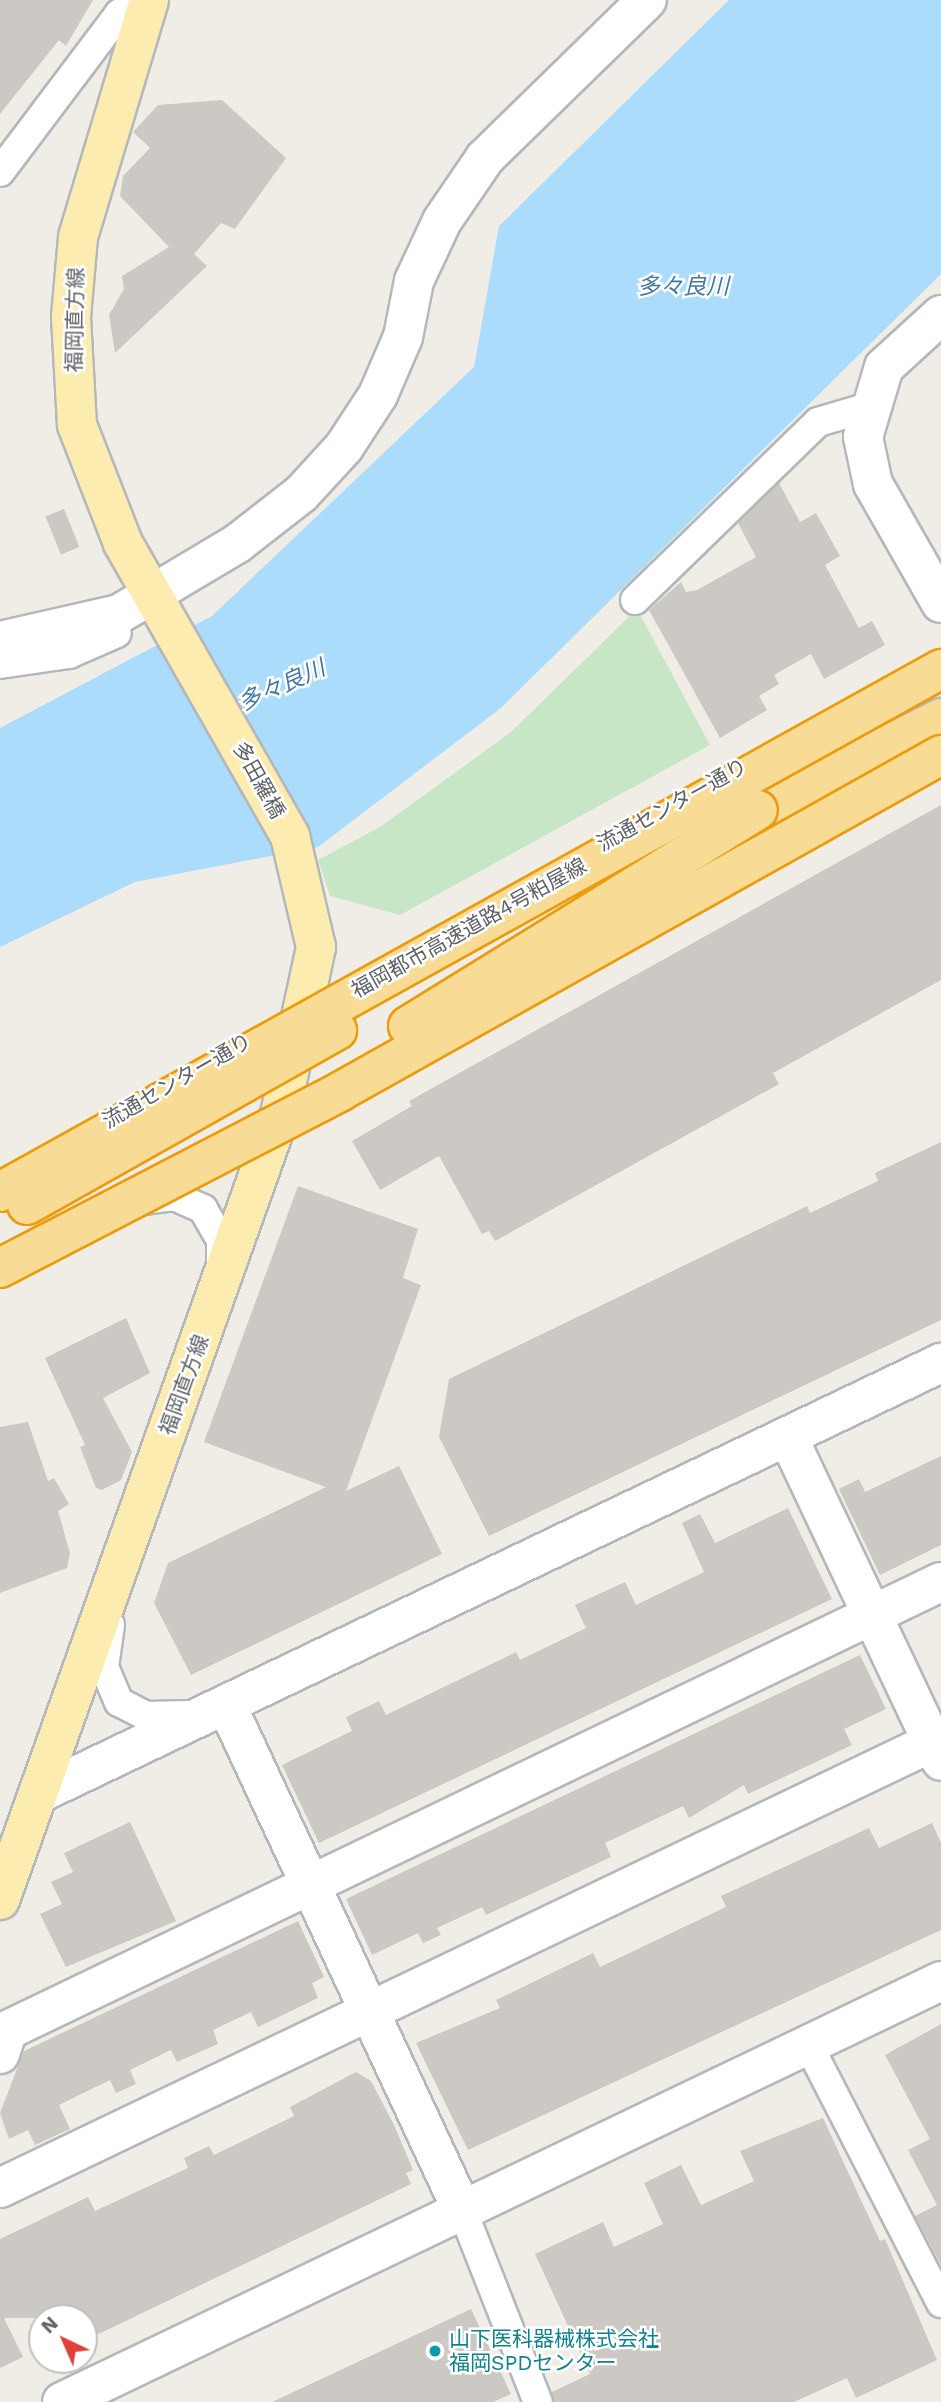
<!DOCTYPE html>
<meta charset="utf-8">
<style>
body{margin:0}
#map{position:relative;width:941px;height:2402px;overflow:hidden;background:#f0ede7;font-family:"Work Sans","Noto Sans JP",sans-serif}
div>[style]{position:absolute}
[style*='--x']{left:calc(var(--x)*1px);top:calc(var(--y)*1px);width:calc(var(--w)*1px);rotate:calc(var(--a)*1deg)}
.green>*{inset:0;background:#c6e6c5}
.water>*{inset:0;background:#abdcfb}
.building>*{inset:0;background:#ccc8c4;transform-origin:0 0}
.roads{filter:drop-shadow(2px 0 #b4b7bb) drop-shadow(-2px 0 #b4b7bb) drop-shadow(0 2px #b4b7bb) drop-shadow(0 -2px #b4b7bb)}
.street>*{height:28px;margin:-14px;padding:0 14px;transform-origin:14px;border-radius:14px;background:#fff}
.secondary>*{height:38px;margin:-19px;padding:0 19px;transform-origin:19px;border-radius:19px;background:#fff}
.primary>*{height:38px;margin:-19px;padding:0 19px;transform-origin:19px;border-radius:19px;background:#fcecb0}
.highway>*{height:38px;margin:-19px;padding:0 19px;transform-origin:19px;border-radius:19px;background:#f8db95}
.bridges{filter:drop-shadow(2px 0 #ec9b0a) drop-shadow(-2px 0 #ec9b0a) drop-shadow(0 2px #ec9b0a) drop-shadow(0 -2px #ec9b0a)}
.highway-bridge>*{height:38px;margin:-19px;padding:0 19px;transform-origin:19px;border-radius:19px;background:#f8db95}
.dots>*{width:19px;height:19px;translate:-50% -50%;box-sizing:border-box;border:4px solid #fff;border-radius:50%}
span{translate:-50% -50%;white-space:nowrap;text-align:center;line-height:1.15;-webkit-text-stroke:5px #fff;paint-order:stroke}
.street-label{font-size:21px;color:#5e6266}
.culture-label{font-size:21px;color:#0d838f}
.left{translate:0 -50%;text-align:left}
.water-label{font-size:23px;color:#4478a5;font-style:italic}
.north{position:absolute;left:28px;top:2304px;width:70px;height:70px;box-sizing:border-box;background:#fff;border:2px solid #bfc0c2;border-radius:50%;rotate:316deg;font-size:19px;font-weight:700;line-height:28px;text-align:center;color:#5e6266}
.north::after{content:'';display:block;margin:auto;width:24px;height:32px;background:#e2403b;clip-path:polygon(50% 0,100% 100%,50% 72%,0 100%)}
</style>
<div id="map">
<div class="green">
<i style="clip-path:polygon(637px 609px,710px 745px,400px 915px,330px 896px,318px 860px,380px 827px,510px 733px)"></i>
</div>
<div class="water">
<i style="clip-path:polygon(729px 0,941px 0,941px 274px,501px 708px,318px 847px,135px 882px,0 947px,0 728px,212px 616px,474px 367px,499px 226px)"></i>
</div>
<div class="building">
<i style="clip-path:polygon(0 0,93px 0,66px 46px,59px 40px,0 114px)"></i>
<i style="clip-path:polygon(222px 100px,286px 158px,235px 229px,221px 223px,194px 254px,207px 266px,115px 353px,109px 315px,124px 289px,122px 276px,169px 247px,120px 196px,123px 176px,150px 148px,133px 132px,158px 105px)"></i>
<i style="clip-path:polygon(779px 483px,800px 522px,816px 513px,840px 556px,825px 565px,859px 628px,872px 621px,885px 645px,824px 679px,811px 654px,774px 675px,779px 684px,759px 696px,767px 710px,720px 738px,649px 610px,681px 582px,686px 592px,697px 590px,756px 557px,738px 523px)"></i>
<i style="left:64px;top:509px;width:41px;height:20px;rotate:68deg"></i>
<i style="clip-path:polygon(941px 805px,941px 980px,773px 1073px,779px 1084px,495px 1241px,489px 1231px,482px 1234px,439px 1156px,380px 1190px,352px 1141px,412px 1106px,409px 1101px)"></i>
<i style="clip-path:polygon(941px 1142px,941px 1320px,489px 1536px,439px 1437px,449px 1379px,807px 1206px,810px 1213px,878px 1181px,875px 1173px)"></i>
<i style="clip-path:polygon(298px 1186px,418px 1229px,403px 1278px,421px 1285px,346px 1491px,399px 1466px,442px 1554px,191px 1675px,154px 1603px,168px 1563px,326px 1487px,204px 1442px)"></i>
<i style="clip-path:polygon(126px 1318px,150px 1373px,103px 1398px,132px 1452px,121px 1480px,102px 1490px,96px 1488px,80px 1447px,85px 1445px,45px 1358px)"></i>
<i style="clip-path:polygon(28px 1422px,48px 1481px,54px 1478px,69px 1504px,58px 1511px,70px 1553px,67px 1568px,0 1593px,0 1427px)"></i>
<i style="clip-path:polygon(941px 1456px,941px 1545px,880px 1575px,839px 1489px,859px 1479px,865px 1492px)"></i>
<i style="clip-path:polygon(788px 1508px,832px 1599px,319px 1843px,282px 1765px,352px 1731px,346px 1717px,379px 1701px,386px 1715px,516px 1652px,520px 1660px,586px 1628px,575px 1605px,625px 1582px,636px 1605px,704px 1572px,682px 1523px,700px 1514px,715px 1543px)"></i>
<i style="clip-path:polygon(860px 1655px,886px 1709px,844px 1729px,852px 1745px,748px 1794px,744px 1785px,689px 1818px,683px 1806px,605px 1843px,611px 1857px,486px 1915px,482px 1907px,437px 1928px,441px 1935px,423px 1943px,418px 1933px,372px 1955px,346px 1899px)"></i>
<i style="clip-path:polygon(130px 1822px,176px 1921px,66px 1967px,40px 1914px,62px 1904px,51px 1882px,73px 1872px,64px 1853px)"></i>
<i style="clip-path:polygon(932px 1823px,941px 1843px,941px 1930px,468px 2150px,416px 2043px,500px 2008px,496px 2000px,593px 1953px,600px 1967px,726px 1907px,721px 1896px,869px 1828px,879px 1848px)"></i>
<i style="clip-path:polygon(298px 1921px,324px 1977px,312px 1983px,318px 1998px,258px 2027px,251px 2012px,213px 2030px,218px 2044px,177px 2062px,171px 2050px,130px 2070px,136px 2084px,116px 2093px,110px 2080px,59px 2105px,70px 2129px,35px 2145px,28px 2130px,9px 2139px,0 2113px,24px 2051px)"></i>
<i style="clip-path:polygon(941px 2024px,941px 2265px,915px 2216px,937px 2205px,908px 2150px,930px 2139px,885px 2055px)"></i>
<i style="clip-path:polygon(356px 2072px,371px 2081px,394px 2125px,413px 2170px,406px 2173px,411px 2184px,84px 2341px,84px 2318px,4px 2318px,23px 2357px,0 2368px,0 2239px,88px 2197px,95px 2211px,188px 2168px,184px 2158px,209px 2146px,214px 2155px,294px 2116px,290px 2107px)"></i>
<i style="clip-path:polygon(823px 2118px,880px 2241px,885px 2239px,937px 2360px,856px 2398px,847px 2378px,794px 2402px,554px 2402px,552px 2392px,590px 2374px,535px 2254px,603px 2222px,614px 2247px,663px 2224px,644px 2183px,681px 2165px,701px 2205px,754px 2181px,740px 2151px)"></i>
<i style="clip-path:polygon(471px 2309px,511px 2394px,493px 2402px,272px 2402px)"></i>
</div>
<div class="roads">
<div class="street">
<i style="--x:0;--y:172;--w:198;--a:-53"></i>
<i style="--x:119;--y:14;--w:24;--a:-35"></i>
<i style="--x:635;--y:600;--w:255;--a:-44.2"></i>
<i style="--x:818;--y:422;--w:53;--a:-16.4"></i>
<i style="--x:0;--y:664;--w:70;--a:-8.2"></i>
<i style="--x:69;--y:654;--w:52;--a:-23.6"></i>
<i style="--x:143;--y:1200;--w:31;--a:-7"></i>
<i style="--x:174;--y:1196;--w:32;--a:24"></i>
<i style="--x:203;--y:1209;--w:36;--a:60"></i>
<i style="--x:221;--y:1240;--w:31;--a:90"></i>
<i style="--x:110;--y:1625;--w:42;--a:98.1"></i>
<i style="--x:104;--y:1667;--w:38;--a:67"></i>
<i style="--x:119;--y:1702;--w:30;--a:27"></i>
<i style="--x:146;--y:1716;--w:44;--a:-1.3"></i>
<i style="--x:809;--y:2046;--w:289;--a:62.8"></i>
<i style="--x:463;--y:2212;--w:204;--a:68.5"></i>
</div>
<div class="secondary">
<i style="--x:941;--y:315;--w:77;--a:137.6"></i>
<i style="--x:884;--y:367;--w:73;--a:106.7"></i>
<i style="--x:863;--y:437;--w:48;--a:78"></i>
<i style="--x:873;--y:484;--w:137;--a:60.3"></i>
<i style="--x:0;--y:641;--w:122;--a:-12.8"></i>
<i style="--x:119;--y:614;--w:139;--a:-30.8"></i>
<i style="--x:238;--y:543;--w:80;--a:-37.9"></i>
<i style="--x:301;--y:494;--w:64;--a:-47.5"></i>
<i style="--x:344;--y:447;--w:62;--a:-56.8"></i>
<i style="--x:378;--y:395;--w:63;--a:-66.7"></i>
<i style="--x:403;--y:337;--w:57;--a:-78.9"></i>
<i style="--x:414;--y:281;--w:66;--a:-65"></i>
<i style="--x:442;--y:221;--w:76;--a:-55.7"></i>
<i style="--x:485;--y:158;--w:226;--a:-44.3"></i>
<i style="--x:788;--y:1437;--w:358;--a:64.7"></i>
<i style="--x:227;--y:1706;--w:558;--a:65"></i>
<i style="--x:38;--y:1794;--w:1001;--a:-25.52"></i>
<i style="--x:0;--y:2054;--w:25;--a:-72"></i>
<i style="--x:8;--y:2030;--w:1035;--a:-25.65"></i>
<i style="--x:0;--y:2188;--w:1043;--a:-25.56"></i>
<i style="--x:62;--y:2402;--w:975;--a:-25.59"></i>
</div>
<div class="primary">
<i style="--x:0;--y:1900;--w:834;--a:-70.39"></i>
<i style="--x:280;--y:1114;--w:171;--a:-77.8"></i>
<i style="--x:316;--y:947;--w:114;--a:-103.2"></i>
<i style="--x:290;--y:836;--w:337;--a:-119.7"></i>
<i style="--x:123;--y:543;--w:127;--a:-111.3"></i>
<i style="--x:77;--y:425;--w:108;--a:-93.2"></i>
<i style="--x:71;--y:317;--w:80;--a:-85"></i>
<i style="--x:78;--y:237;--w:247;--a:-73.3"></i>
</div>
<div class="highway">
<i style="--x:758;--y:810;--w:205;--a:-26.7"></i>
</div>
</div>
<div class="bridges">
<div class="highway-bridge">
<i style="--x:408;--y:1026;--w:411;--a:-31.7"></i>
<i style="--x:0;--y:1192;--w:1077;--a:-29.06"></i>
<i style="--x:27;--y:1205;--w:356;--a:-29.4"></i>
<i style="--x:0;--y:1268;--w:384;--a:-27.4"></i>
<i style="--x:341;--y:1091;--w:688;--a:-29.25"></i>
</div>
</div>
<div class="dots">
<i style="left:435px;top:2351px;background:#0f9aa8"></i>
</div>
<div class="street-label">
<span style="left:75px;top:320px;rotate:-89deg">福岡直方線</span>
<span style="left:259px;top:780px;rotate:61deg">多田羅橋</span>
<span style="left:672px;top:805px;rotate:-29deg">流通センター通り</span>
<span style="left:469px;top:928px;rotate:-29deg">福岡都市高速道路4号粕屋線</span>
<span style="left:177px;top:1081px;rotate:-30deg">流通センター通り</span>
<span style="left:184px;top:1385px;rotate:-70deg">福岡直方線</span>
</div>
<div class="culture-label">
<span class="left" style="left:449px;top:2351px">山下医科器械株式会社<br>福岡SPDセンター</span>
</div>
<div class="water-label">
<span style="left:683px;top:287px">多々良川</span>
<span style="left:282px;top:686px;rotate:-24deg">多々良川</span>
</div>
<div class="north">N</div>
</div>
